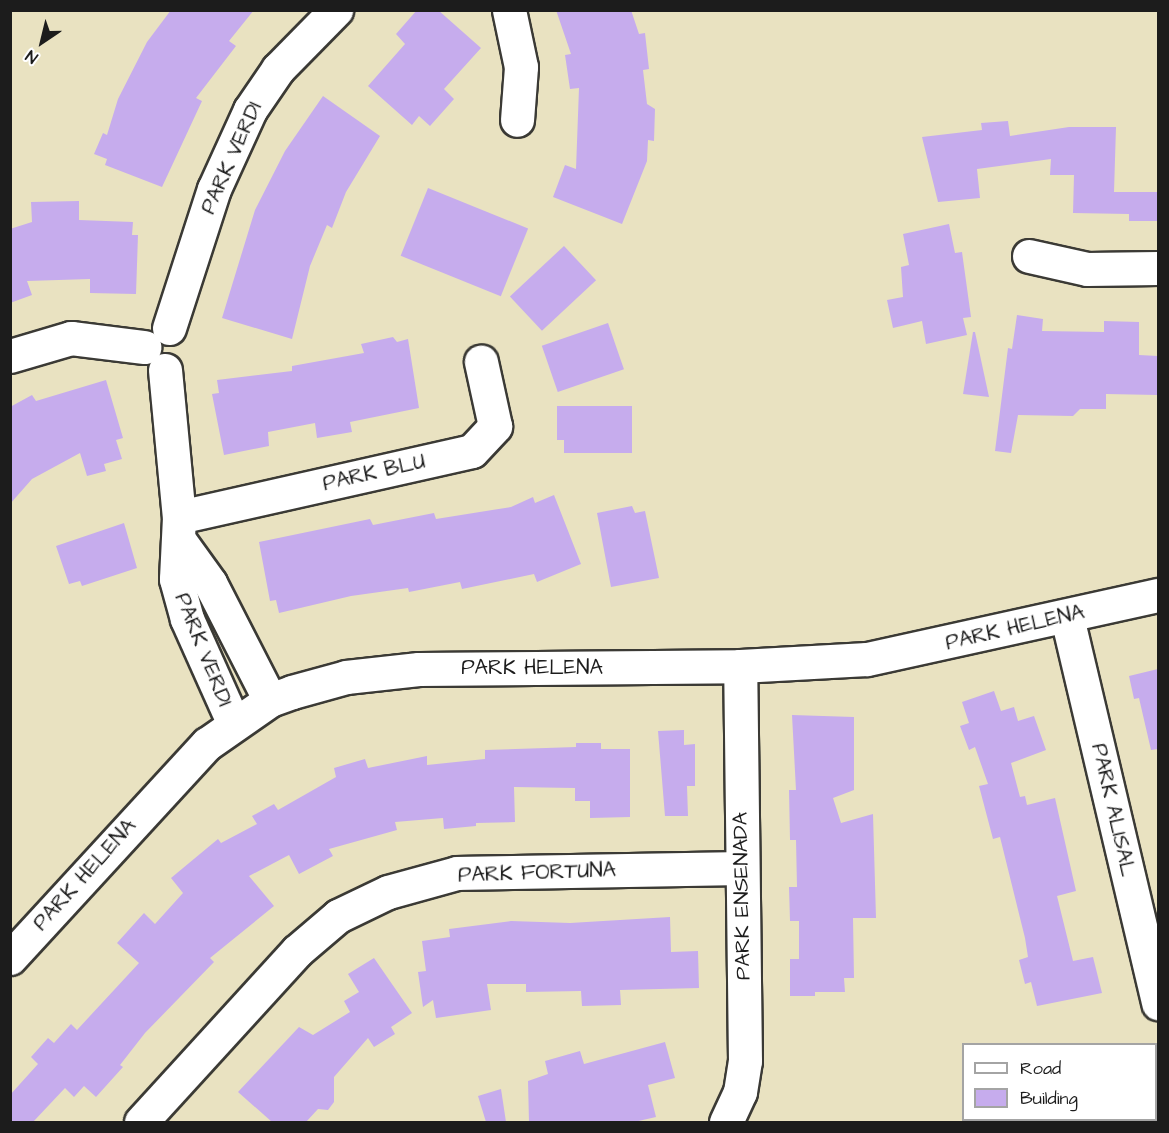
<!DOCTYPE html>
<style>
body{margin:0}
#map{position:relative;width:1169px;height:1133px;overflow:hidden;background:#e9e2c1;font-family:"Architects Daughter",sans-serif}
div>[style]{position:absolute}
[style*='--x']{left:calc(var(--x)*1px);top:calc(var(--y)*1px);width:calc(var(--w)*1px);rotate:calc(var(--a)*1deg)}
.building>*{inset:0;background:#c6aced;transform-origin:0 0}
.roads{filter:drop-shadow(2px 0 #3b3a35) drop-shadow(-2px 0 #3b3a35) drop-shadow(0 2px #3b3a35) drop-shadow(0 -2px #3b3a35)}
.minor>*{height:33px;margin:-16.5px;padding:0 16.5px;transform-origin:16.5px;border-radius:16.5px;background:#fff}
span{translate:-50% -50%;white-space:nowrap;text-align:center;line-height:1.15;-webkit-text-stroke:4.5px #fff;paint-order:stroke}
.street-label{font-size:21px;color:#1c1c1c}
.frame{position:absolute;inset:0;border:12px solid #1c1c1c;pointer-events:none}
.legend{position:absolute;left:962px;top:1043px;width:195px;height:78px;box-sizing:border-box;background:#fff;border:2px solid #a4a4a4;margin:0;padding:8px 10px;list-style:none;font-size:18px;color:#1c1c1c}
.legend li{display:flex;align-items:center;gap:12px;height:30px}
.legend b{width:30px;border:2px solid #a4a4a4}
.north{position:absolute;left:12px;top:12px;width:60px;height:60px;-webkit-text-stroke:4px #fff;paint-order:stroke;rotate:215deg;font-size:16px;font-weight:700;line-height:24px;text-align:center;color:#1c1c1c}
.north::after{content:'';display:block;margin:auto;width:21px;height:27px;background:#1c1c1c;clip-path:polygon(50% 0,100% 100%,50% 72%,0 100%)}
</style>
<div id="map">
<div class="building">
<i style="clip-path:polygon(171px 10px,254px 10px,229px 41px,236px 46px,196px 98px,202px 101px,162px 187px,105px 165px,107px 159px,94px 154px,103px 133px,107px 135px,118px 99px,147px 42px)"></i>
<i style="clip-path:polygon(417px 10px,438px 10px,481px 48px,444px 89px,454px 99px,430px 126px,419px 116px,412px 125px,368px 86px,405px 44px,396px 34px)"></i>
<i style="clip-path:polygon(556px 10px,631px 10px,639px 34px,645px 33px,649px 69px,643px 70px,647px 104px,655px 109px,654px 141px,648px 140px,647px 161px,622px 224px,553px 197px,565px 165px,576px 169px,579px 88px,570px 89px,565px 55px,571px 54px)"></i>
<i style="clip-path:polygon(323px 96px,380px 136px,346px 192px,332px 228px,327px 225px,310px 266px,292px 339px,222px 318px,255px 210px,285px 151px)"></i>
<i style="clip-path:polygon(1008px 121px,1010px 136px,1069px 127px,1116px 127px,1114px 192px,1158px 192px,1158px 221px,1129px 221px,1129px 214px,1073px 213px,1074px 175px,1050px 175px,1051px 159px,977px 169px,980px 198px,938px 202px,922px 137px,982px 130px,981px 123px)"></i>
<i style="left:428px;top:188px;width:108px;height:73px;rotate:22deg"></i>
<i style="clip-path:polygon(79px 201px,79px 220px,133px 222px,132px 235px,138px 235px,136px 294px,90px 293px,90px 279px,27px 281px,32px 295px,10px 303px,10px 229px,32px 222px,31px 202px)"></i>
<i style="clip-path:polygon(949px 224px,955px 253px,962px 252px,971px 317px,963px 318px,967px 335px,926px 344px,922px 321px,893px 328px,887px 300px,903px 297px,901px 267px,909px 265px,903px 234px)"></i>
<i style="left:564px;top:246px;width:47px;height:74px;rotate:47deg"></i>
<i style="clip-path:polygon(1017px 315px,1043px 319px,1042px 331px,1104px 332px,1104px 321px,1139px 322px,1139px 355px,1158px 356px,1158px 395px,1106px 394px,1106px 409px,1080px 409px,1073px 416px,1018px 415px,1011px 453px,995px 451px,1008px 348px,1012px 349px)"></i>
<i style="left:608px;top:323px;width:49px;height:70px;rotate:71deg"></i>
<i style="clip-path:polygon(973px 332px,975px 332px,989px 397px,963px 394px)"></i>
<i style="clip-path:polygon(393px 337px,397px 342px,408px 339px,419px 408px,350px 422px,352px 432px,317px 438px,315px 423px,268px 432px,269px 446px,224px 455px,212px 394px,219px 393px,217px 380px,292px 371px,292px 366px,364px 353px,361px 344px)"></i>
<i style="clip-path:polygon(106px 380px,123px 438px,116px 440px,122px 459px,104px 464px,106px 471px,87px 476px,80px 453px,32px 479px,10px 504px,10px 407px,32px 395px,36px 401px)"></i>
<i style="clip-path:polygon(557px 406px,632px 406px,632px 453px,564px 453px,564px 440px,557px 440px)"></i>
<i style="clip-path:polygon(554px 495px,581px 564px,537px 582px,534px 574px,462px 589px,460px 582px,409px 592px,408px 588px,351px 596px,279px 613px,276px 600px,270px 601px,259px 542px,370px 519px,373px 525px,434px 513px,436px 519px,511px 507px,533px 497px,535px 503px)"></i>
<i style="clip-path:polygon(632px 506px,635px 513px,645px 511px,659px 578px,611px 587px,597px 513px)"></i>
<i style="clip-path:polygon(124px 523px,137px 568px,82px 586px,80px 581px,69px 584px,56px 546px)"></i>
<i style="clip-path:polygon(1158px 669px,1158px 749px,1151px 750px,1139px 698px,1134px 699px,1129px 676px)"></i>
<i style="clip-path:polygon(994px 691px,1001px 711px,1014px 707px,1018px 721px,1034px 716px,1046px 750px,1011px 763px,1020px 797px,1025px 796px,1027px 805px,1055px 798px,1076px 891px,1057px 896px,1073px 961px,1093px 957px,1102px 993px,1037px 1006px,1031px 982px,1025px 984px,1019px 960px,1028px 957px,1025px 938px,1000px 837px,993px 839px,979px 786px,988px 784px,975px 747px,969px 750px,960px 726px,969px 723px,962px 702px)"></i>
<i style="clip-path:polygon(792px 715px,854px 717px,854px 790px,833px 798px,841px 823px,873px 814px,876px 918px,853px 918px,854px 978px,844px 978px,845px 992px,815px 992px,815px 996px,790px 996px,790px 959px,799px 959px,799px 921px,790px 921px,789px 887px,797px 887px,796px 840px,790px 840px,789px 790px,796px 790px)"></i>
<i style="clip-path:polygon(684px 730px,684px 745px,695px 744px,695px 786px,687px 786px,688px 816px,665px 816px,658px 731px)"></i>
<i style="clip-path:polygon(576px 743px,601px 743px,601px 749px,630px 749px,630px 817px,590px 818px,590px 801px,575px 801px,575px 788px,514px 787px,515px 822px,476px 823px,476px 826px,444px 829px,443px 818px,395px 822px,397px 830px,329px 849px,333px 856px,299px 874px,289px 855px,249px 876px,274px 906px,210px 958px,214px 962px,145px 1033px,120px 1065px,123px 1067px,96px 1097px,84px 1086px,74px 1097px,65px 1088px,33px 1122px,10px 1122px,10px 1095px,38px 1064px,31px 1057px,48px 1038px,54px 1043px,71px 1024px,77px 1030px,139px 963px,117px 943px,144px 913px,155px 924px,183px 893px,171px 878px,218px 839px,221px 843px,257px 824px,252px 816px,274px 804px,278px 810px,336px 777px,334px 768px,365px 759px,368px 768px,427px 756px,427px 765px,485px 759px,485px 750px,576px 747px)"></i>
<i style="clip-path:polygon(670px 917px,671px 952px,698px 951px,699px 988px,620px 990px,621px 1005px,582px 1006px,581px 991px,526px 992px,526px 984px,487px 984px,491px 1010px,436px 1018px,433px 1000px,423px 1007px,418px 972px,426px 971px,422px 941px,450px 937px,449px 929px,511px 921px,570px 923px)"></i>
<i style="clip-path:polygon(374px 958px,412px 1013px,391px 1027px,395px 1034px,374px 1047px,368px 1038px,334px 1077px,334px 1102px,328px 1110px,318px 1109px,306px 1122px,272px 1122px,238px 1092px,299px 1027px,313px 1035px,350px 1012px,344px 1001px,359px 992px,348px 974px)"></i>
<i style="clip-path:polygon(665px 1042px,675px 1078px,648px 1085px,656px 1117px,634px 1122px,529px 1122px,528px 1081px,548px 1074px,545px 1061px,580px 1051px,584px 1064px)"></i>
<i style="clip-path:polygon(501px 1089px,506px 1122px,486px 1122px,478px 1096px)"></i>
</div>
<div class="roads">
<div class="minor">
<i style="--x:509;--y:10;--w:58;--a:78.1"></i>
<i style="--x:521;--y:67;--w:53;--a:94.3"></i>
<i style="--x:1029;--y:256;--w:59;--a:12.6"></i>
<i style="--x:1087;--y:269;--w:71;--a:-0.8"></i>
<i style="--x:169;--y:328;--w:146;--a:-72.1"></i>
<i style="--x:214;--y:189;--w:87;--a:-65.5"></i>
<i style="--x:250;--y:110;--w:50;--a:-55.7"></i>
<i style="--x:278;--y:69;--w:83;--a:-45.5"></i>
<i style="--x:10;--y:356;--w:64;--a:-16.4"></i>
<i style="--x:71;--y:338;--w:74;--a:7"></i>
<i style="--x:165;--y:370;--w:148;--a:84.6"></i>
<i style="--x:179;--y:517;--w:62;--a:92.8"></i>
<i style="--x:176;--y:579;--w:41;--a:74.6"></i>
<i style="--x:187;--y:619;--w:115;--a:65.9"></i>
<i style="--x:179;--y:517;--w:300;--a:-12.7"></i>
<i style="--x:472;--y:451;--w:34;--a:-47"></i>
<i style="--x:495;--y:426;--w:66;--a:-102.3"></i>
<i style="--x:179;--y:540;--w:53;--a:54.2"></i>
<i style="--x:210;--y:583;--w:131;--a:62.9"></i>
<i style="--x:1067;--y:617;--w:397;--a:76.7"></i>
<i style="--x:10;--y:958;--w:291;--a:-47.4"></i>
<i style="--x:207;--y:744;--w:77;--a:-34.9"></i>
<i style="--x:270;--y:700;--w:23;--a:-20"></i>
<i style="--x:292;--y:692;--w:56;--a:-15.5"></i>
<i style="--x:346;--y:677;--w:73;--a:-6.3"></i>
<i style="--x:419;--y:669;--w:321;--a:-0.5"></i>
<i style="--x:740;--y:666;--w:127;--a:-3.2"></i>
<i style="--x:867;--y:659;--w:298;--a:-12.4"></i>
<i style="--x:141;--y:1122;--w:231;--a:-47.6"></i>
<i style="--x:297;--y:951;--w:54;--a:-40.5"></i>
<i style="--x:338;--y:916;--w:55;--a:-25.6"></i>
<i style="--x:388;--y:892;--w:72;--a:-15.4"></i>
<i style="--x:457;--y:873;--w:284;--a:-1"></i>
<i style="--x:726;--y:1122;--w:33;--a:-65"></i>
<i style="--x:740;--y:1092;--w:31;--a:-81"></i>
<i style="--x:745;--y:1061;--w:395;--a:-90.7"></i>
</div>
</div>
<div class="street-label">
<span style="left:232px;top:158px;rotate:-66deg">PARK VERDI</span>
<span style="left:374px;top:473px;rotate:-13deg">PARK BLU</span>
<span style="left:1015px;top:628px;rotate:-13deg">PARK HELENA</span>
<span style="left:203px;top:650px;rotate:68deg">PARK VERDI</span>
<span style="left:532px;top:668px">PARK HELENA</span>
<span style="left:1113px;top:810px;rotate:77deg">PARK ALISAL</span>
<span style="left:537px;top:873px;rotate:-2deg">PARK FORTUNA</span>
<span style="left:85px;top:875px;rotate:-48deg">PARK HELENA</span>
<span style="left:742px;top:896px;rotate:-91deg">PARK ENSENADA</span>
</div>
<div class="frame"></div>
<ul class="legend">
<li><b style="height:8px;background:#fff"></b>Road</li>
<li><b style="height:16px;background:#c6aced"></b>Building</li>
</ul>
<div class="north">N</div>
</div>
